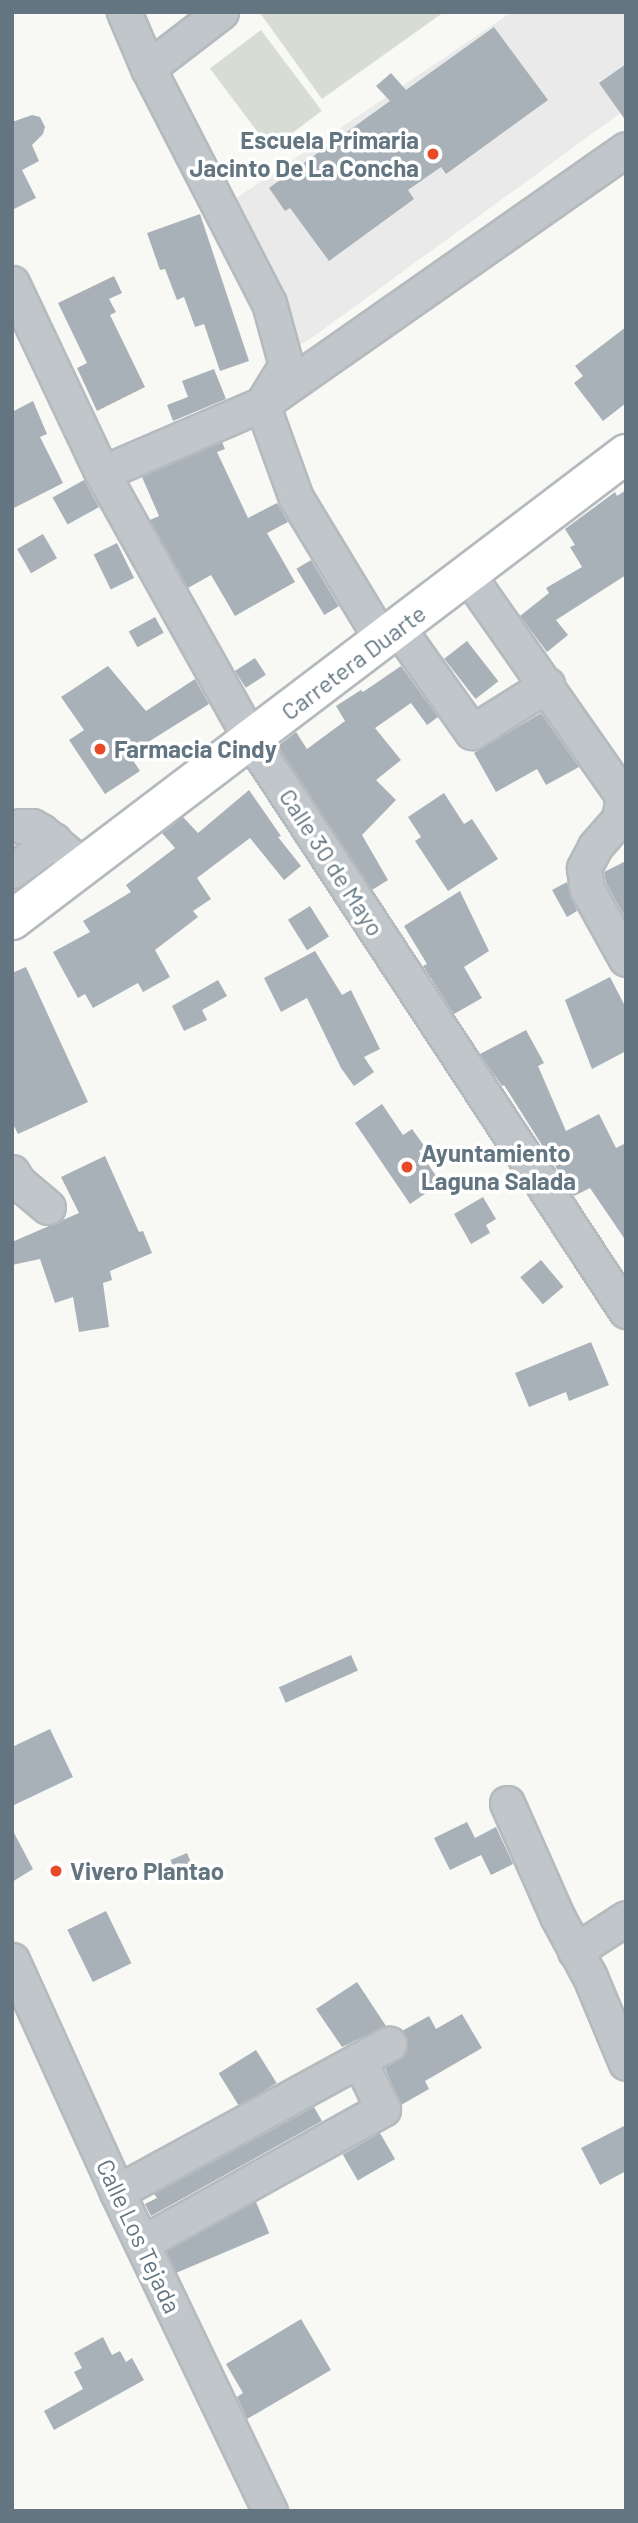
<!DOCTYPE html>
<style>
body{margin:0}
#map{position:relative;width:638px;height:2523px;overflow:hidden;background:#f8f8f5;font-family:Barlow,sans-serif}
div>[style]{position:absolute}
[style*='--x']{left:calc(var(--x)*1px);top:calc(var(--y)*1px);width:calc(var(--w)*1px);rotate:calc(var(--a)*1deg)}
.built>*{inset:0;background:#e9eae9}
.green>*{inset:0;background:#d8ddd4;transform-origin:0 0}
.building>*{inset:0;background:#a8b1b7;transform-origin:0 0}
.roads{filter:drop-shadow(2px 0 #b4babe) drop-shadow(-2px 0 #b4babe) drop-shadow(0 2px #b4babe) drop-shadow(0 -2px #b4babe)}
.minor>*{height:33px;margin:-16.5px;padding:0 16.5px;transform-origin:16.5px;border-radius:16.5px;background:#c1c6ca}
.major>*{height:38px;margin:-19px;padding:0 19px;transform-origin:19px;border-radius:19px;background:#fff}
.dots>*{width:19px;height:19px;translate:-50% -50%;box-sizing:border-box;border:4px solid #fff;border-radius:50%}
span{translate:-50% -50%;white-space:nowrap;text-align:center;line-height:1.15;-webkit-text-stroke:7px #fff;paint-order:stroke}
.poi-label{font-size:24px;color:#627581;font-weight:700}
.right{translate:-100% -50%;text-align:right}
.left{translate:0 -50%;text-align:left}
.street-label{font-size:24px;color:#627581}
.frame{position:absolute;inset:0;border:14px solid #627581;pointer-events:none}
</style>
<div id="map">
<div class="built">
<i style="clip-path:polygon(512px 12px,626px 12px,626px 109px,306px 342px,294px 346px,286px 312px,235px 199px)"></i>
</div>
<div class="green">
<i style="clip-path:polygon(444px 12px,322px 99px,260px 13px,261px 12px)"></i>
<i style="left:261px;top:30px;width:101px;height:64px;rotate:53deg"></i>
</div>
<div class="building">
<i style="clip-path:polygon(494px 27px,548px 100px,446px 174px,441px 167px,408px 190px,414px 199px,329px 261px,290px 208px,285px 211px,269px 188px,390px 101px,376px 86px,391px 73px,406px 90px)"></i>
<i style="clip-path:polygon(626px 64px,626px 121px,599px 83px)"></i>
<i style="clip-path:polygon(32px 115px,40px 117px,45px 127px,43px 134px,32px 145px,39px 161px,22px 170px,36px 198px,12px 210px,12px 122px)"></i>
<i style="clip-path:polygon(200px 214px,249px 361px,220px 371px,204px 324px,195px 327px,184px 297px,177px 300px,165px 269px,160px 270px,147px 233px)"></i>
<i style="clip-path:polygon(114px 276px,122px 293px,109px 299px,116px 312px,110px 315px,145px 387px,97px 411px,77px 368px,87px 363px,58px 303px)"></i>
<i style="clip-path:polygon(626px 327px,626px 403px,603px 421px,574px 383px,583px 376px,575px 366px)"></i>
<i style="clip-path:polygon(214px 369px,226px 399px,173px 421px,167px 405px,188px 397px,182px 381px)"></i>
<i style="clip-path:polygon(33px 401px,47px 434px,40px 437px,63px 483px,12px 509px,12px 412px)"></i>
<i style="clip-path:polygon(222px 442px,225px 449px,217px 452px,248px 518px,277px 503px,288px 522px,267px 533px,295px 582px,235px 616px,211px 575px,188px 588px,150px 520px,159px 516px,142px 477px)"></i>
<i style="left:84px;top:480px;width:31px;height:36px;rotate:61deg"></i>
<i style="clip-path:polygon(626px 490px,626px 575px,556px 620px,568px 635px,547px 652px,520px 616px,549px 593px,546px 588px,582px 567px,570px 547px,575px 545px,565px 529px,615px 492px,617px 496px)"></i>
<i style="left:43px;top:534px;width:28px;height:30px;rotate:60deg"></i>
<i style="left:117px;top:543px;width:39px;height:26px;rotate:64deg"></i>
<i style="left:311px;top:560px;width:54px;height:17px;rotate:59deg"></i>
<i style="left:155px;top:617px;width:18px;height:30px;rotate:61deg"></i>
<i style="left:467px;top:641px;width:51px;height:29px;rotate:52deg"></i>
<i style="left:255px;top:658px;width:20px;height:24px;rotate:57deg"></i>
<i style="clip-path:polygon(108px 666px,146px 711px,195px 679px,209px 704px,129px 754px,140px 771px,105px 794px,69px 740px,84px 730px,61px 697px)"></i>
<i style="clip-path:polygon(401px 666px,438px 717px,427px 725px,411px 703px,375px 728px,401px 760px,376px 780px,396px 800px,362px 835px,388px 880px,372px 890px,278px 746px,296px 732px,307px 749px,345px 721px,336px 706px,361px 690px,363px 692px)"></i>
<i style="clip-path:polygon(541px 713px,579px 767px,546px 785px,537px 769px,496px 792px,474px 753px)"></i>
<i style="clip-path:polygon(249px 790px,281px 836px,278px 837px,301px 866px,284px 880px,250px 838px,197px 878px,211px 899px,193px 911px,198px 917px,155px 950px,170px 977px,143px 992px,138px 983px,93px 1008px,85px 994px,78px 998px,53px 952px,90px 932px,83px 921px,131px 892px,126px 885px,175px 848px,162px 833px,183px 817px,198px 833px)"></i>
<i style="clip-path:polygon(444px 793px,464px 824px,472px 819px,498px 859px,448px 891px,415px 841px,421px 837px,408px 817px)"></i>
<i style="clip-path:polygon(626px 861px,626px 919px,606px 883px,604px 872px)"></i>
<i style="clip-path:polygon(567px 882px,577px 911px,567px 917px,552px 890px)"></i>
<i style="clip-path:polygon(460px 891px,489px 951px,464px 967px,482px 998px,454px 1014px,423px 966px,427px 964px,404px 926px)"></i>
<i style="left:310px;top:906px;width:36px;height:26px;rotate:58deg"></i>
<i style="clip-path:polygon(315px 951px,342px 995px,351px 990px,380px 1049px,364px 1057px,374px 1072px,354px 1086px,341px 1068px,307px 998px,281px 1012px,264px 978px)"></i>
<i style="clip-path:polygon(26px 967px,88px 1102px,18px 1134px,12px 1122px,12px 973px)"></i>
<i style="clip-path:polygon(610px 977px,626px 1008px,626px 1051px,592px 1069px,565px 1000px)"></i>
<i style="clip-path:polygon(218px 980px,227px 996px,202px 1010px,207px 1020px,184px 1031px,172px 1006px)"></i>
<i style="clip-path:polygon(526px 1030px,544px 1063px,538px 1066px,566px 1131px,599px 1114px,616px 1148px,626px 1143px,626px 1241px,590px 1188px,574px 1196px,504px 1085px,502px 1086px,480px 1054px)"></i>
<i style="clip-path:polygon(382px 1104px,403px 1135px,412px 1129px,425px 1147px,419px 1151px,441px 1183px,410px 1204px,355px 1123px)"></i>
<i style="clip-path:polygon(105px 1156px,139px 1232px,143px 1231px,152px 1253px,110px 1271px,112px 1280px,103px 1283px,109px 1327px,79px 1332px,73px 1297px,55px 1303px,40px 1259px,12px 1265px,12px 1242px,79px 1213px,61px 1177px)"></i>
<i style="clip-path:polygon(483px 1197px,496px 1219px,486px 1225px,490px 1233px,471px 1244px,454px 1214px)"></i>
<i style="left:541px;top:1260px;width:35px;height:27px;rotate:50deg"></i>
<i style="clip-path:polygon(591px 1342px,609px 1385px,569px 1401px,566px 1392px,529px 1407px,515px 1373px)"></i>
<i style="left:351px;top:1655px;width:17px;height:79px;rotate:66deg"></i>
<i style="clip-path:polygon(50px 1729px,73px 1777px,12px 1806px,12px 1747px)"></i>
<i style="clip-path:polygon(467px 1822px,475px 1838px,496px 1827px,513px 1864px,491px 1875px,481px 1855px,450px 1870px,434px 1838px)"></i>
<i style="clip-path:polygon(12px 1829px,33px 1869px,12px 1882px)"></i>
<i style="left:187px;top:1853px;width:21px;height:18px;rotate:67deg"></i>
<i style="left:106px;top:1911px;width:58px;height:43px;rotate:64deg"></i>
<i style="clip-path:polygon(357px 1982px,386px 2026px,342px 2047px,316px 2009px)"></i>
<i style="clip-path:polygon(462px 2014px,482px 2048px,425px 2081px,429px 2089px,401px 2105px,385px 2068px,406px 2053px,408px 2044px,402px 2031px,429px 2016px,436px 2029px)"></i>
<i style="left:256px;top:2050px;width:39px;height:44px;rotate:58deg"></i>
<i style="clip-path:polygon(314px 2107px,322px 2121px,151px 2216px,145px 2204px,157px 2198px,154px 2194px)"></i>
<i style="clip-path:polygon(626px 2125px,626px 2171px,600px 2185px,581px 2148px)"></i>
<i style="left:380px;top:2133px;width:30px;height:43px;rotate:60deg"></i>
<i style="left:256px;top:2202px;width:34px;height:102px;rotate:67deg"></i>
<i style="clip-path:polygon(301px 2319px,331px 2370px,247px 2419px,237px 2397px,243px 2393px,226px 2364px)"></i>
<i style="clip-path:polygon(103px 2337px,112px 2355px,120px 2351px,126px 2362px,132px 2358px,144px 2380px,54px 2430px,44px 2411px,83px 2389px,74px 2372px,82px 2368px,74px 2353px)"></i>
</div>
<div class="roads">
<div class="minor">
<i style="--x:124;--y:12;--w:61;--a:66.8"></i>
<i style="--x:148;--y:68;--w:264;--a:62.8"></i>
<i style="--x:269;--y:303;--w:64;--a:74.7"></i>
<i style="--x:286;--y:365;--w:46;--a:121.6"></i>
<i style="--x:262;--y:404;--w:100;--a:70.1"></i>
<i style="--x:296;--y:498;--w:166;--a:58.8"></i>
<i style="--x:148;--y:68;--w:92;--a:-37.5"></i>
<i style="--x:12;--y:283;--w:210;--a:64.7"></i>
<i style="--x:102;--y:473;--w:306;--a:60.8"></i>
<i style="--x:251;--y:740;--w:683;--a:56.71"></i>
<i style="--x:102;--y:473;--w:174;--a:-23.3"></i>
<i style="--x:262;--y:404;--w:444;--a:-35"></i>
<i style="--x:468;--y:575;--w:270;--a:55"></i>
<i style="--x:623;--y:796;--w:23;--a:100"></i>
<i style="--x:619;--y:819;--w:37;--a:131"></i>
<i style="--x:595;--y:847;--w:24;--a:118"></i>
<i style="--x:584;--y:868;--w:21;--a:82"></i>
<i style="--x:587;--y:889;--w:80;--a:60.9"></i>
<i style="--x:398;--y:628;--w:128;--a:54.6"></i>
<i style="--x:472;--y:732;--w:89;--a:-32.1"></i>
<i style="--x:20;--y:826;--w:12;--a:0"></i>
<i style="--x:32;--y:826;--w:10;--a:29"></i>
<i style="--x:41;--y:831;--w:56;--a:39.9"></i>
<i style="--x:12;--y:871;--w:52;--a:-36.4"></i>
<i style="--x:12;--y:1172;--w:12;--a:59"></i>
<i style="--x:18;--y:1182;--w:39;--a:40"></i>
<i style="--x:507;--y:1803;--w:124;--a:66.1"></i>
<i style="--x:557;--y:1916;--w:69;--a:61.6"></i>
<i style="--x:590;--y:1977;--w:93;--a:67.3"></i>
<i style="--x:575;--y:1951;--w:61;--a:-32.9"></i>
<i style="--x:12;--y:1960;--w:255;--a:65.6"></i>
<i style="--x:117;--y:2192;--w:354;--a:64.4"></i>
<i style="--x:117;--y:2192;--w:310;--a:-28.6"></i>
<i style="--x:142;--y:2243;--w:276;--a:-29.1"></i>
<i style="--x:383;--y:2109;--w:55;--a:-116.1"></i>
</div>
<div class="major">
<i style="--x:12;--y:920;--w:771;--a:-37.2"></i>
</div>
</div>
<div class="dots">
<i style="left:433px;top:154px;background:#e74a27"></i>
<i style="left:100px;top:749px;background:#e74a27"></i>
<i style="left:407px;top:1167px;background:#e74a27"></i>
<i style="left:56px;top:1871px;background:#e74a27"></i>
</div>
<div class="poi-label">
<span class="right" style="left:419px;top:154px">Escuela Primaria<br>Jacinto De La Concha</span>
<span class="left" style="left:114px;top:749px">Farmacia Cindy</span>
<span class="left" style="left:421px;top:1167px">Ayuntamiento<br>Laguna Salada</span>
<span class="left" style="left:70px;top:1871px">Vivero Plantao</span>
</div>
<div class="street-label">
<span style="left:353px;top:662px;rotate:-37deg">Carretera Duarte</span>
<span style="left:332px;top:862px;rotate:57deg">Calle 30 de Mayo</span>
<span style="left:139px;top:2236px;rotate:65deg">Calle Los Tejada</span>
</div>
<div class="frame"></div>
</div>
